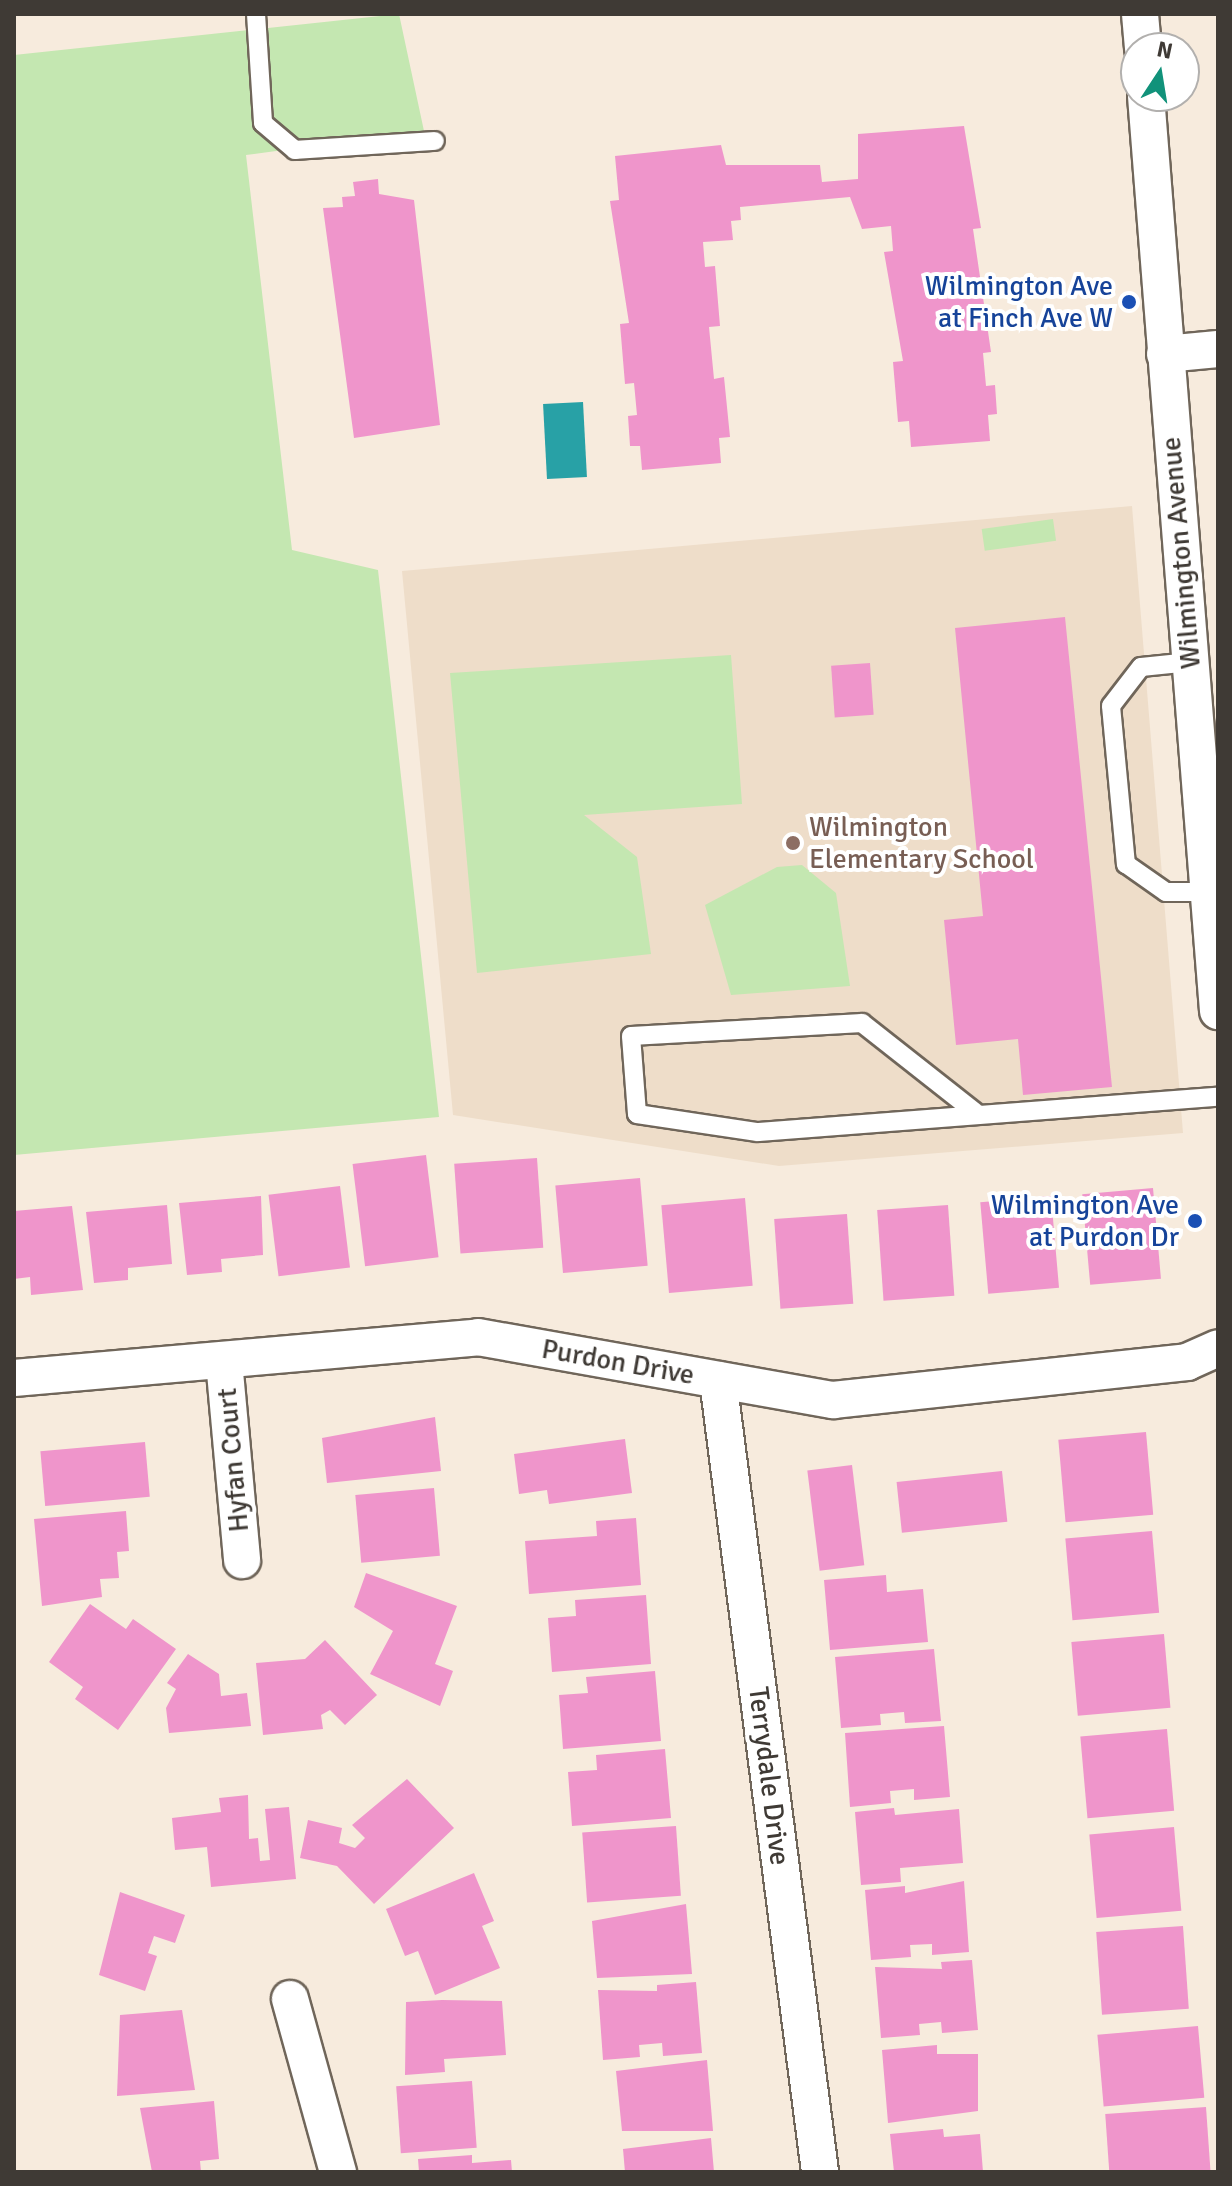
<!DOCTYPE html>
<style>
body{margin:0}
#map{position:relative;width:1232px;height:2186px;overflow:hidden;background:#f7ebdd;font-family:Signika,sans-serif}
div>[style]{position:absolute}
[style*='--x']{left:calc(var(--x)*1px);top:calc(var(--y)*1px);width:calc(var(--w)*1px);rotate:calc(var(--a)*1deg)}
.built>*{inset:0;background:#eeddc9}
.green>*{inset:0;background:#c4e7b1;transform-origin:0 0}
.water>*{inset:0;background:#28a1a6;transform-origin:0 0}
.building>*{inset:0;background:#ef95cb;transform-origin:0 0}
.roads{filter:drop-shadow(2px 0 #70665a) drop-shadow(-2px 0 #70665a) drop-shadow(0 2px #70665a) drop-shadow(0 -2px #70665a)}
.service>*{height:18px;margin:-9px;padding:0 9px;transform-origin:9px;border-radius:9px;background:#fff}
.minor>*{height:36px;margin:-18px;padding:0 18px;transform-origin:18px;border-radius:18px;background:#fff}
.dots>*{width:22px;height:22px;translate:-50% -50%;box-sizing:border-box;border:4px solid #fff;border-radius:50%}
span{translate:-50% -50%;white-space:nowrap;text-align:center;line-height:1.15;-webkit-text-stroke:8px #fff;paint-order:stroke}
.transit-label{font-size:28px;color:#164399}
.right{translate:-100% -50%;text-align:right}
.street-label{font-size:28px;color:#3f3a35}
.education-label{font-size:28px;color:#785e54}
.left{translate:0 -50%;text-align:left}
.frame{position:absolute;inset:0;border:16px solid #3f3a35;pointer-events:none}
.north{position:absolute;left:1120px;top:32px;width:80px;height:80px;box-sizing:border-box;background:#fff;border:2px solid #b2b0ae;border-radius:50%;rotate:12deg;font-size:22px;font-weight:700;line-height:32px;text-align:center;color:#3f3a35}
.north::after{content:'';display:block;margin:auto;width:28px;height:36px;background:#11927a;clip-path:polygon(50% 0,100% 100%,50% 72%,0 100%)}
</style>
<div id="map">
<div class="built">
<i style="clip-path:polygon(1132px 506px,1183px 1133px,779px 1166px,453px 1115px,402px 571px)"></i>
</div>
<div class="green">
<i style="clip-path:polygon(399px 14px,424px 131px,246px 155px,292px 550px,378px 570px,439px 1117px,14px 1155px,14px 55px)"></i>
<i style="left:1053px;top:519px;width:22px;height:72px;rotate:82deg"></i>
<i style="clip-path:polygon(731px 655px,742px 804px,584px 815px,637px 857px,651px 954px,477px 973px,450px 673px)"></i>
<i style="clip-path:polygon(802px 865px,836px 893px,850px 986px,731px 995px,705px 905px,777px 867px)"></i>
</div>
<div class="water">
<i style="left:583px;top:402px;width:75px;height:40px;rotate:87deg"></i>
</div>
<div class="building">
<i style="clip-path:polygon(964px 126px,981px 228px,973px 229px,991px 352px,983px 353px,986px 386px,995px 385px,997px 414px,988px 415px,990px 441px,911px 447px,909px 421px,898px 422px,893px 362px,903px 361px,884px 252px,893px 251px,891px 226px,862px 229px,850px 197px,740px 207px,741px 220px,731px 221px,733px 240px,703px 242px,705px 267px,715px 266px,720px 326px,709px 327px,714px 379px,724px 377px,730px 437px,719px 438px,721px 463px,642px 470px,640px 446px,630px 446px,628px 416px,637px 415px,634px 383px,625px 384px,620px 324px,629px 323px,610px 201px,619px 200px,615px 156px,721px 145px,726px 165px,820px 165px,822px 182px,858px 179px,858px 134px)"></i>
<i style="clip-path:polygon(378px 179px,379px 194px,414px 200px,440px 425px,354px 438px,323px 208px,343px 207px,342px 197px,355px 196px,353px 182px)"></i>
<i style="clip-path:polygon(1065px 617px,1112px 1087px,1023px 1095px,1018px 1039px,956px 1045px,944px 920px,983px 916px,955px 628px)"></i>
<i style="left:870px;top:663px;width:52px;height:39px;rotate:86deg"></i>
<i style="left:426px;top:1155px;width:103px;height:74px;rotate:83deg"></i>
<i style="left:537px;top:1158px;width:90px;height:83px;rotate:86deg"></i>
<i style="left:640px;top:1178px;width:88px;height:85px;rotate:85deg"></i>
<i style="left:340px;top:1186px;width:82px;height:72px;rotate:83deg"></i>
<i style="left:1153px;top:1188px;width:91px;height:71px;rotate:85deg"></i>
<i style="clip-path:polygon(261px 1196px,263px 1255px,221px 1259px,222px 1272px,187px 1275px,179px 1203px)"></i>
<i style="left:1051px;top:1196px;width:92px;height:71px;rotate:85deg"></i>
<i style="left:745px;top:1198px;width:88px;height:84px;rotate:85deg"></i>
<i style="clip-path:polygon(167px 1205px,172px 1264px,128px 1268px,128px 1280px,94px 1283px,86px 1212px)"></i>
<i style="left:948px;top:1205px;width:91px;height:71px;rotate:86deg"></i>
<i style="clip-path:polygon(72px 1206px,83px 1290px,31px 1295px,30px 1277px,14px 1279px,14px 1211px)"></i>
<i style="left:847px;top:1214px;width:90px;height:73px;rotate:86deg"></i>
<i style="clip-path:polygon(435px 1417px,441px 1471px,327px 1483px,322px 1438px)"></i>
<i style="left:1146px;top:1432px;width:83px;height:88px;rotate:85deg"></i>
<i style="clip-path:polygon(625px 1439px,632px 1493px,549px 1504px,547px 1490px,519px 1494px,514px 1454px)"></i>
<i style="left:145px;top:1442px;width:55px;height:105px;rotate:85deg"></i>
<i style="left:852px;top:1465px;width:101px;height:45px;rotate:83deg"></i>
<i style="left:1002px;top:1471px;width:51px;height:106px;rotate:84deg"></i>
<i style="left:434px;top:1488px;width:68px;height:79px;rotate:85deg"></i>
<i style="clip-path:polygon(126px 1511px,129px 1551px,117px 1552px,119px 1578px,100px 1579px,102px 1597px,42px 1606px,34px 1519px)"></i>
<i style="clip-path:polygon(636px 1518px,641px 1585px,529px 1594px,525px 1541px,597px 1536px,596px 1521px)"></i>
<i style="left:1152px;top:1531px;width:82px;height:87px;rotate:85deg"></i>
<i style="clip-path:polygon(366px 1573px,457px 1606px,435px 1664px,453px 1671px,440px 1706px,370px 1674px,393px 1631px,354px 1607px)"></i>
<i style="clip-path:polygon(886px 1575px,887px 1592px,923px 1589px,928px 1642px,830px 1650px,824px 1580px)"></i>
<i style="clip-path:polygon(646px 1595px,651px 1664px,552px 1672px,548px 1618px,576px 1616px,575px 1600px)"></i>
<i style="clip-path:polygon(90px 1604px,126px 1629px,133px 1619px,176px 1649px,118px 1730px,75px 1699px,83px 1687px,49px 1662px)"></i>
<i style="left:1164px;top:1634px;width:74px;height:93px;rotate:85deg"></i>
<i style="clip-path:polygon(325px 1640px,377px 1695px,345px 1725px,330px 1710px,321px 1715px,323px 1729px,263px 1735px,256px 1663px,305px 1659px)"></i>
<i style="clip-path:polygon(934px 1649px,941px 1721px,905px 1723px,904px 1712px,880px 1714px,881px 1725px,841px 1728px,835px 1657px)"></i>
<i style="clip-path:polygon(188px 1654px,219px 1674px,221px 1696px,247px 1693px,251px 1726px,169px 1733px,166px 1708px,176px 1689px,167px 1683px)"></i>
<i style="clip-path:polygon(655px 1671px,661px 1741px,563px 1749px,559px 1695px,588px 1693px,586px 1677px)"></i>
<i style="clip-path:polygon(944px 1726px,950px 1797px,914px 1800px,914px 1789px,890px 1791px,891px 1803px,850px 1807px,845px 1733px)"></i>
<i style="left:1167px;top:1729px;width:82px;height:87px;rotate:85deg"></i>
<i style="clip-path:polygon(665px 1749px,671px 1818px,572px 1826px,568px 1772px,597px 1770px,596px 1755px)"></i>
<i style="clip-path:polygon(407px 1779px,454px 1828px,374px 1904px,337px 1866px,300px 1858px,308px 1820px,342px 1828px,339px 1843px,355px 1848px,365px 1838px,352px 1825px)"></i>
<i style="clip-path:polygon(248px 1795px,249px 1839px,258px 1838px,260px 1861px,270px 1860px,265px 1809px,289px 1807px,296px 1879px,211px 1887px,207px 1847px,175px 1850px,172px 1818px,221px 1812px,219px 1798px)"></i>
<i style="clip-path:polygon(894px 1808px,895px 1815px,959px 1809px,963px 1863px,900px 1868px,901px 1882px,861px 1885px,855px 1812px)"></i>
<i style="left:676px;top:1826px;width:70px;height:94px;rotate:86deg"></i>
<i style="left:1174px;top:1827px;width:84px;height:85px;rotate:85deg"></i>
<i style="clip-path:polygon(474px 1873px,494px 1921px,482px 1926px,500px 1968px,435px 1995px,418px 1951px,405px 1956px,386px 1909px)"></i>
<i style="clip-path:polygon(964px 1881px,969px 1952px,932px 1955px,932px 1944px,910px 1945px,911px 1957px,871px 1960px,865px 1890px,905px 1886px,905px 1893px)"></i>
<i style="clip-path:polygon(120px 1892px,185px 1915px,175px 1943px,154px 1936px,148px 1953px,157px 1956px,145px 1991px,99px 1975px)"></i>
<i style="clip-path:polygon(686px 1904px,692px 1974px,597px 1978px,592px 1921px)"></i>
<i style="left:1183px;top:1926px;width:83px;height:87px;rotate:86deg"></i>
<i style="clip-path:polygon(972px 1960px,978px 2030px,942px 2033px,941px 2022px,919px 2024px,920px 2035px,881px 2038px,875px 1967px,942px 1969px,941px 1962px)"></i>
<i style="clip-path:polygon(696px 1982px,702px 2053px,663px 2056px,662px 2043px,639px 2045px,640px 2057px,603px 2060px,598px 1990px,657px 1991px,657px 1985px)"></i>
<i style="clip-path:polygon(442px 2000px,502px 2001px,506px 2055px,444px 2059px,445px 2072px,405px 2075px,406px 2002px)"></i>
<i style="clip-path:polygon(182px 2010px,195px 2090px,117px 2096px,120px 2015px)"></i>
<i style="left:1198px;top:2026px;width:72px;height:101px;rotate:85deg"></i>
<i style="clip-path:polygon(937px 2045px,937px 2054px,978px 2054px,978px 2111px,888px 2123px,882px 2050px)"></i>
<i style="clip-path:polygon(707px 2060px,713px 2131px,622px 2131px,616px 2071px)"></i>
<i style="left:472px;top:2081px;width:67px;height:76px;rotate:86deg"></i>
<i style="clip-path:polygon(214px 2101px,219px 2159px,200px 2161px,201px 2172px,152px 2172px,140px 2108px)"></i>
<i style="left:1206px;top:2107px;width:65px;height:101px;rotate:86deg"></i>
<i style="clip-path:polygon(943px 2129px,944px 2137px,980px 2134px,983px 2172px,894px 2172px,890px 2134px)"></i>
<i style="clip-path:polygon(711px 2138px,714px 2172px,625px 2172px,623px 2149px)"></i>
<i style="clip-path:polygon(472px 2155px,472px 2163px,511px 2160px,512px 2172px,419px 2172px,418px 2159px)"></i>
</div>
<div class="roads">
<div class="service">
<i style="--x:256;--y:14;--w:109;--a:86.3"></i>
<i style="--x:263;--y:123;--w:42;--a:40.2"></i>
<i style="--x:295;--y:150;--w:140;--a:-3.7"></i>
<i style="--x:1190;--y:662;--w:49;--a:174.2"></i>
<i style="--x:1141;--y:667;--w:49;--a:127.6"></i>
<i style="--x:1111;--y:706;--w:159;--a:84.6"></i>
<i style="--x:1126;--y:864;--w:49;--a:35"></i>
<i style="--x:1166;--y:892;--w:43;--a:0"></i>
<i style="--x:975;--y:1112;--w:144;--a:-141.8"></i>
<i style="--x:862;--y:1023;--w:231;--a:176.8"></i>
<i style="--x:631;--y:1036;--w:78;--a:85.6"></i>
<i style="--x:637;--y:1114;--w:122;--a:8.5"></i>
<i style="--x:758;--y:1132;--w:461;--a:-4.4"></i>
</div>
<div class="minor">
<i style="--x:1140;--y:14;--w:34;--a:85"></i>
<i style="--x:1146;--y:96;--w:918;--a:85.5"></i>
<i style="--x:1165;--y:354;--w:53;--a:-5.4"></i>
<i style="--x:224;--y:1361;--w:200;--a:84.8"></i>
<i style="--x:14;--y:1378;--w:466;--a:-5"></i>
<i style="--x:478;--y:1337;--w:361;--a:10.1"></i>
<i style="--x:833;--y:1400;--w:356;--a:-6.1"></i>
<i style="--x:1187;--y:1362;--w:34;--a:-24"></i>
<i style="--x:718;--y:1380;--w:799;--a:82.66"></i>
<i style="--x:290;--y:1999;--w:180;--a:74.5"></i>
</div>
</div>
<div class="dots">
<i style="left:1129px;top:302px;background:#1a4fb4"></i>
<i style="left:793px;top:843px;background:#8d6e63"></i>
<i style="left:1195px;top:1221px;background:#1a4fb4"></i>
</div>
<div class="transit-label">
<span class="right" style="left:1113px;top:302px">Wilmington Ave<br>at Finch Ave W</span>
<span class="right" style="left:1179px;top:1221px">Wilmington Ave<br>at Purdon Dr</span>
</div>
<div class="street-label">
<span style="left:1181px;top:553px;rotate:-95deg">Wilmington Avenue</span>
<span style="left:618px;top:1362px;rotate:10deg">Purdon Drive</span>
<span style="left:233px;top:1460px;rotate:-95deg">Hyfan Court</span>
<span style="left:769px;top:1776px;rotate:83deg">Terrydale Drive</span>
</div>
<div class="education-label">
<span class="left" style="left:809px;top:843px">Wilmington<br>Elementary School</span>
</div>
<div class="frame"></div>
<div class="north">N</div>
</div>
